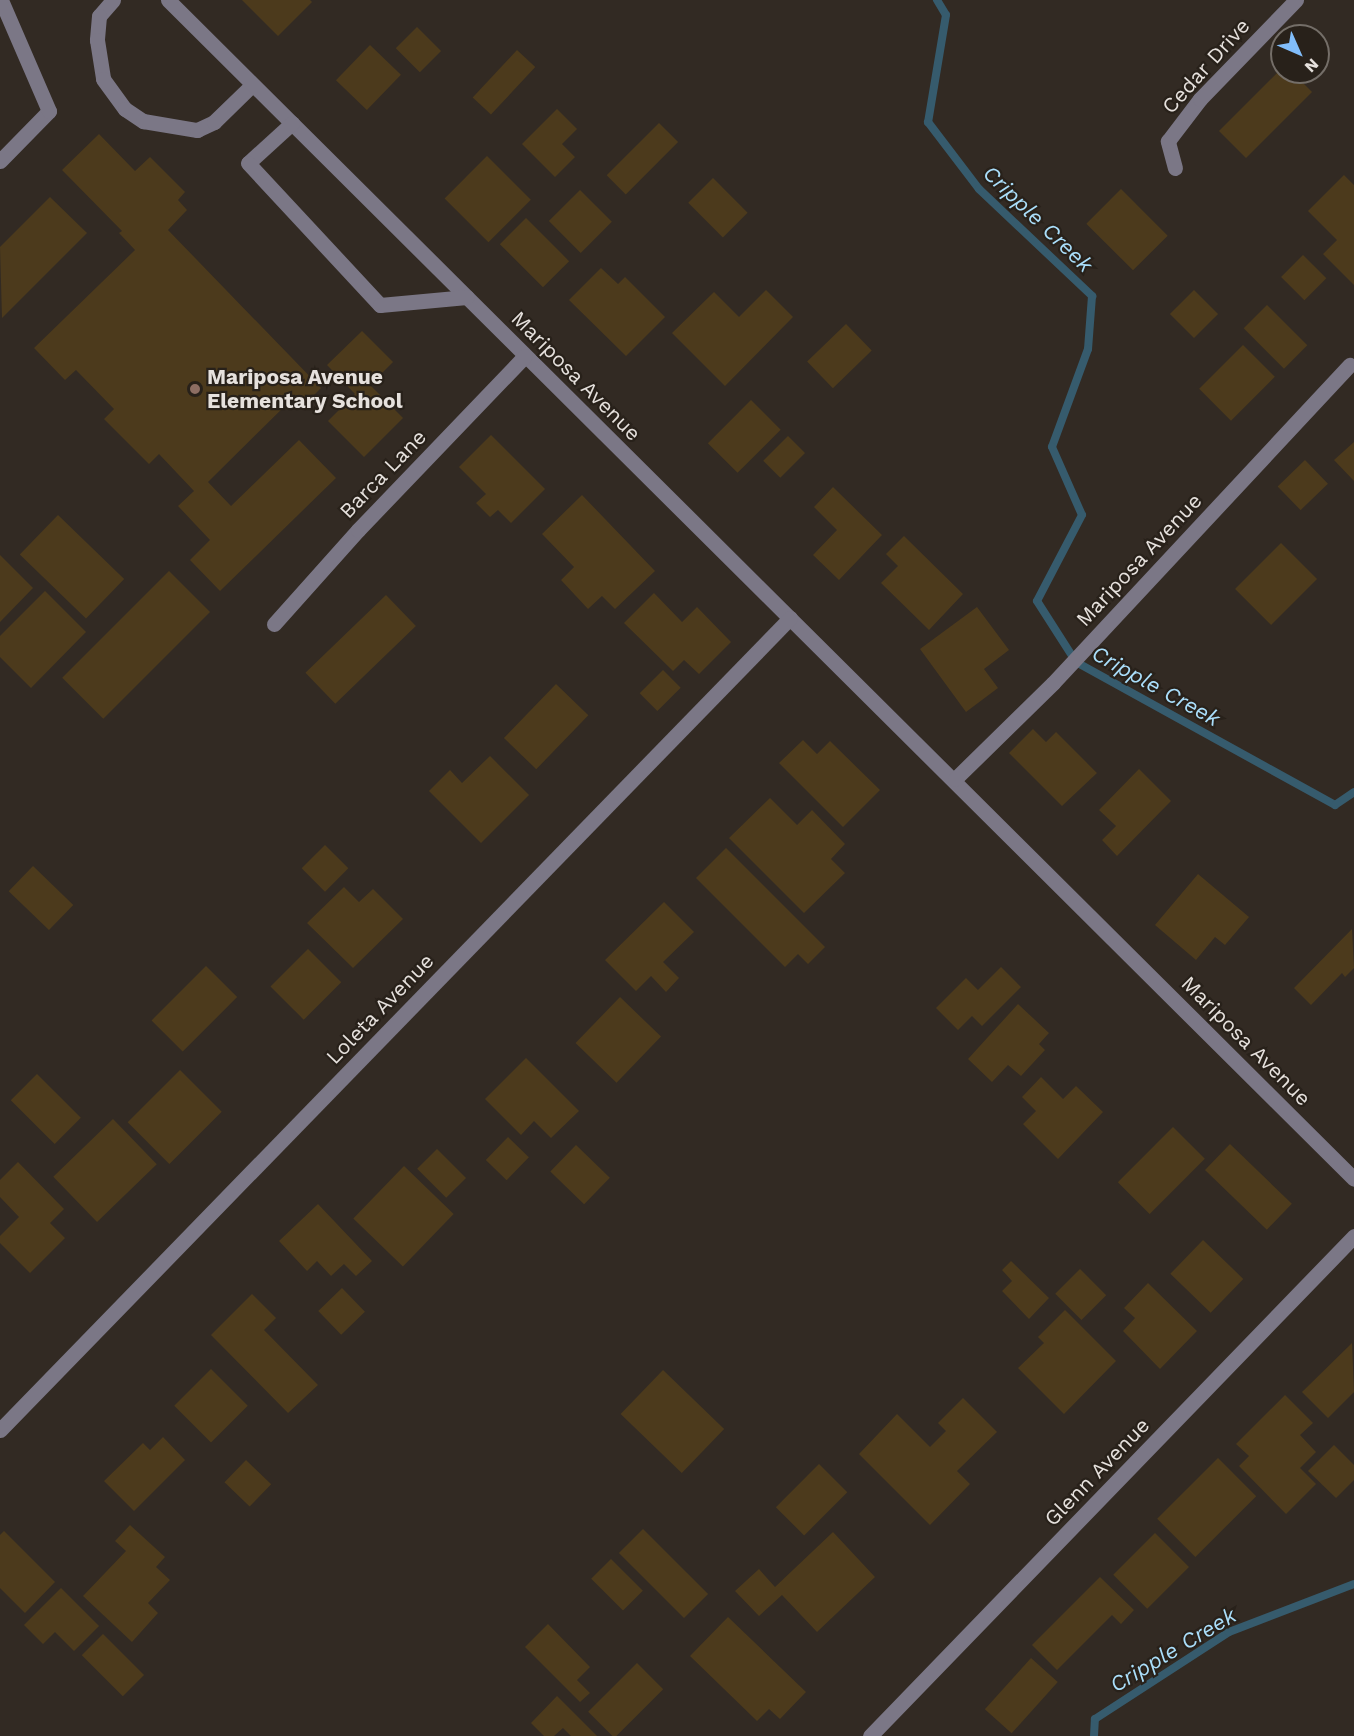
<!DOCTYPE html>
<style>
body{margin:0}
#map{position:relative;width:1354px;height:1736px;overflow:hidden;background:#322a23;font-family:"Work Sans",sans-serif}
div>[style]{position:absolute}
[style*='--x']{left:calc(var(--x)*1px);top:calc(var(--y)*1px);width:calc(var(--w)*1px);rotate:calc(var(--a)*1deg)}
.stream>*{height:8px;margin:-4px;padding:0 4px;transform-origin:4px;border-radius:4px;background:#365b6d}
.building>*{inset:0;background:#4c3a1c;transform-origin:0 0}
.minor>*{height:15px;margin:-7.5px;padding:0 7.5px;transform-origin:7.5px;border-radius:7.5px;background:#7b7786}
.dots>*{width:16px;height:16px;translate:-50% -50%;box-sizing:border-box;border:3px solid #28211a;border-radius:50%}
span{translate:-50% -50%;white-space:nowrap;text-align:center;line-height:1.15;-webkit-text-stroke:4.5px #28211a;paint-order:stroke}
.street-label{font-size:21px;color:#e6e1dd}
.poi-label{font-size:21px;color:#e6e1dd;font-weight:700}
.left{translate:0 -50%;text-align:left}
.water-label{font-size:22px;color:#aadefa;font-style:italic}
.north{position:absolute;left:1270px;top:24px;width:60px;height:60px;box-sizing:border-box;background:#28211a;border:2px solid #746e68;border-radius:50%;rotate:135deg;font-size:16px;font-weight:700;line-height:24px;text-align:center;color:#e6e1dd}
.north::after{content:'';display:block;margin:auto;width:21px;height:27px;background:#81bdfa;clip-path:polygon(50% 0,100% 100%,50% 72%,0 100%)}
</style>
<div id="map">
<div class="stream">
<i style="--x:937;--y:0;--w:17;--a:59"></i>
<i style="--x:946;--y:15;--w:109;--a:99.5"></i>
<i style="--x:928;--y:122;--w:84;--a:52.7"></i>
<i style="--x:979;--y:189;--w:156;--a:43.4"></i>
<i style="--x:1092;--y:296;--w:53;--a:94.3"></i>
<i style="--x:1088;--y:349;--w:104;--a:110.2"></i>
<i style="--x:1052;--y:447;--w:74;--a:66.2"></i>
<i style="--x:1082;--y:515;--w:97;--a:117.6"></i>
<i style="--x:1037;--y:601;--w:72;--a:57.4"></i>
<i style="--x:1076;--y:662;--w:296;--a:28.9"></i>
<i style="--x:1335;--y:805;--w:23;--a:-34"></i>
<i style="--x:1094;--y:1736;--w:17;--a:-87"></i>
<i style="--x:1095;--y:1719;--w:160;--a:-33"></i>
<i style="--x:1229;--y:1632;--w:134;--a:-21"></i>
</div>
<div class="building">
<i style="clip-path:polygon(242px 0,310px 0,312px 2px,278px 36px)"></i>
<i style="left:417px;top:27px;width:34px;height:30px;rotate:45deg"></i>
<i style="left:370px;top:45px;width:43px;height:49px;rotate:44deg"></i>
<i style="left:517px;top:50px;width:25px;height:65px;rotate:43deg"></i>
<i style="clip-path:polygon(1282px 68px,1282px 72px,1292px 72px,1312px 92px,1246px 158px,1219px 131px)"></i>
<i style="clip-path:polygon(557px 109px,577px 129px,562px 144px,575px 157px,555px 177px,522px 144px)"></i>
<i style="left:659px;top:123px;width:27px;height:74px;rotate:45deg"></i>
<i style="clip-path:polygon(99px 134px,135px 171px,150px 157px,185px 192px,178px 200px,187px 210px,168px 230px,321px 388px,300px 409px,291px 400px,208px 482px,231px 506px,299px 440px,336px 478px,220px 591px,190px 560px,210px 540px,178px 506px,194px 491px,159px 454px,149px 464px,104px 419px,114px 409px,76px 370px,65px 380px,34px 348px,135px 250px,119px 233px,122px 231px,62px 170px)"></i>
<i style="left:487px;top:156px;width:62px;height:60px;rotate:45deg"></i>
<i style="clip-path:polygon(1344px 175px,1354px 185px,1354px 285px,1323px 254px,1337px 240px,1308px 211px)"></i>
<i style="left:713px;top:178px;width:49px;height:35px;rotate:45deg"></i>
<i style="left:1121px;top:189px;width:66px;height:49px;rotate:45deg"></i>
<i style="left:580px;top:190px;width:45px;height:44px;rotate:45deg"></i>
<i style="clip-path:polygon(50px 197px,87px 233px,2px 318px,0 247px)"></i>
<i style="left:526px;top:218px;width:61px;height:37px;rotate:45deg"></i>
<i style="left:1303px;top:255px;width:33px;height:31px;rotate:45deg"></i>
<i style="clip-path:polygon(601px 268px,618px 284px,625px 277px,665px 317px,626px 356px,569px 300px)"></i>
<i style="clip-path:polygon(766px 290px,793px 317px,725px 386px,672px 333px,714px 292px,739px 317px)"></i>
<i style="left:1194px;top:290px;width:34px;height:34px;rotate:45deg"></i>
<i style="left:1267px;top:305px;width:57px;height:33px;rotate:45deg"></i>
<i style="left:846px;top:324px;width:37px;height:54px;rotate:46deg"></i>
<i style="clip-path:polygon(362px 331px,393px 362px,370px 385px,403px 418px,364px 457px,328px 421px,355px 394px,327px 365px)"></i>
<i style="left:1243px;top:345px;width:45px;height:62px;rotate:45deg"></i>
<i style="left:751px;top:400px;width:42px;height:61px;rotate:45deg"></i>
<i style="clip-path:polygon(491px 435px,545px 489px,511px 523px,498px 510px,490px 517px,476px 503px,486px 494px,459px 467px)"></i>
<i style="left:788px;top:436px;width:24px;height:35px;rotate:45deg"></i>
<i style="clip-path:polygon(1354px 442px,1354px 481px,1334px 460px)"></i>
<i style="left:1305px;top:460px;width:33px;height:38px;rotate:46deg"></i>
<i style="clip-path:polygon(833px 487px,882px 535px,839px 580px,813px 555px,837px 530px,814px 507px)"></i>
<i style="clip-path:polygon(582px 495px,655px 571px,615px 609px,602px 596px,588px 609px,561px 580px,574px 567px,542px 534px)"></i>
<i style="left:58px;top:515px;width:92px;height:55px;rotate:44deg"></i>
<i style="clip-path:polygon(904px 536px,963px 594px,929px 630px,881px 583px,898px 566px,886px 554px)"></i>
<i style="left:1281px;top:543px;width:51px;height:65px;rotate:45deg"></i>
<i style="clip-path:polygon(0 555px,33px 588px,0 622px)"></i>
<i style="left:169px;top:571px;width:58px;height:151px;rotate:45deg"></i>
<i style="clip-path:polygon(45px 591px,86px 632px,31px 688px,0 657px,0 636px)"></i>
<i style="clip-path:polygon(654px 593px,682px 622px,697px 607px,731px 642px,699px 674px,684px 660px,673px 671px,624px 623px)"></i>
<i style="left:386px;top:595px;width:43px;height:112px;rotate:46deg"></i>
<i style="clip-path:polygon(977px 607px,1009px 650px,984px 669px,998px 688px,966px 712px,920px 649px)"></i>
<i style="left:663px;top:670px;width:25px;height:33px;rotate:45deg"></i>
<i style="left:556px;top:684px;width:45px;height:75px;rotate:44deg"></i>
<i style="clip-path:polygon(1033px 729px,1046px 742px,1056px 732px,1097px 773px,1062px 806px,1009px 753px)"></i>
<i style="clip-path:polygon(803px 740px,817px 754px,830px 741px,880px 790px,843px 827px,779px 763px)"></i>
<i style="clip-path:polygon(490px 756px,529px 795px,481px 843px,429px 791px,450px 770px,462px 783px)"></i>
<i style="clip-path:polygon(1139px 769px,1171px 801px,1117px 856px,1102px 840px,1116px 826px,1099px 810px)"></i>
<i style="clip-path:polygon(770px 798px,797px 825px,812px 810px,845px 844px,831px 859px,845px 873px,804px 913px,729px 838px)"></i>
<i style="left:325px;top:845px;width:33px;height:33px;rotate:45deg"></i>
<i style="clip-path:polygon(726px 848px,825px 947px,808px 964px,798px 954px,785px 967px,696px 878px)"></i>
<i style="left:33px;top:866px;width:56px;height:35px;rotate:44deg"></i>
<i style="clip-path:polygon(1198px 874px,1249px 917px,1225px 945px,1215px 937px,1196px 960px,1155px 925px)"></i>
<i style="clip-path:polygon(344px 887px,359px 902px,373px 889px,403px 919px,353px 968px,307px 923px)"></i>
<i style="clip-path:polygon(664px 902px,694px 932px,663px 962px,679px 978px,666px 992px,651px 976px,636px 991px,605px 960px)"></i>
<i style="clip-path:polygon(1352px 929px,1354px 968px,1345px 977px,1342px 973px,1311px 1005px,1294px 988px)"></i>
<i style="left:308px;top:949px;width:47px;height:53px;rotate:45deg"></i>
<i style="left:206px;top:966px;width:44px;height:77px;rotate:45deg"></i>
<i style="clip-path:polygon(1001px 967px,1021px 987px,982px 1026px,972px 1016px,958px 1030px,936px 1008px,966px 978px,978px 990px)"></i>
<i style="left:620px;top:997px;width:57px;height:64px;rotate:44deg"></i>
<i style="clip-path:polygon(1018px 1004px,1049px 1033px,1039px 1044px,1045px 1050px,1021px 1076px,1008px 1065px,992px 1082px,968px 1059px)"></i>
<i style="clip-path:polygon(526px 1058px,579px 1111px,551px 1138px,534px 1121px,521px 1135px,485px 1099px)"></i>
<i style="left:180px;top:1070px;width:59px;height:74px;rotate:45deg"></i>
<i style="left:37px;top:1074px;width:62px;height:37px;rotate:45deg"></i>
<i style="clip-path:polygon(1041px 1077px,1063px 1099px,1076px 1086px,1103px 1112px,1058px 1159px,1023px 1124px,1036px 1111px,1022px 1097px)"></i>
<i style="left:113px;top:1119px;width:63px;height:83px;rotate:46deg"></i>
<i style="left:1173px;top:1127px;width:45px;height:78px;rotate:45deg"></i>
<i style="left:508px;top:1137px;width:29px;height:32px;rotate:44deg"></i>
<i style="left:1230px;top:1144px;width:86px;height:36px;rotate:44deg"></i>
<i style="left:576px;top:1145px;width:47px;height:37px;rotate:44deg"></i>
<i style="left:437px;top:1149px;width:41px;height:28px;rotate:45deg"></i>
<i style="clip-path:polygon(18px 1162px,64px 1209px,50px 1223px,65px 1238px,30px 1273px,0 1243px,0 1236px,19px 1217px,0 1197px,0 1180px)"></i>
<i style="left:404px;top:1166px;width:69px;height:73px;rotate:44deg"></i>
<i style="clip-path:polygon(318px 1204px,372px 1261px,356px 1276px,344px 1264px,331px 1276px,317px 1261px,307px 1271px,279px 1241px)"></i>
<i style="left:1203px;top:1240px;width:56px;height:47px;rotate:44deg"></i>
<i style="clip-path:polygon(1011px 1261px,1049px 1298px,1029px 1319px,1002px 1291px,1012px 1281px,1002px 1270px)"></i>
<i style="left:1080px;top:1269px;width:37px;height:35px;rotate:45deg"></i>
<i style="clip-path:polygon(1148px 1283px,1197px 1331px,1160px 1369px,1123px 1331px,1135px 1318px,1124px 1308px)"></i>
<i style="left:342px;top:1288px;width:33px;height:33px;rotate:46deg"></i>
<i style="clip-path:polygon(252px 1294px,276px 1318px,264px 1330px,318px 1385px,288px 1413px,211px 1335px)"></i>
<i style="clip-path:polygon(1065px 1310px,1116px 1361px,1064px 1414px,1018px 1368px,1044px 1343px,1038px 1337px)"></i>
<i style="clip-path:polygon(1352px 1343px,1354px 1392px,1328px 1418px,1302px 1392px)"></i>
<i style="left:211px;top:1369px;width:52px;height:52px;rotate:45deg"></i>
<i style="left:663px;top:1370px;width:85px;height:61px;rotate:44deg"></i>
<i style="clip-path:polygon(1285px 1395px,1313px 1423px,1300px 1435px,1316px 1452px,1300px 1468px,1316px 1484px,1286px 1514px,1239px 1466px,1249px 1456px,1236px 1444px)"></i>
<i style="clip-path:polygon(963px 1398px,997px 1432px,957px 1471px,970px 1484px,930px 1525px,859px 1454px,897px 1414px,930px 1447px,946px 1431px,938px 1423px)"></i>
<i style="clip-path:polygon(163px 1437px,185px 1460px,134px 1511px,104px 1481px,143px 1443px,150px 1450px)"></i>
<i style="clip-path:polygon(1334px 1445px,1354px 1465px,1354px 1480px,1336px 1498px,1308px 1471px)"></i>
<i style="left:1218px;top:1458px;width:54px;height:86px;rotate:45deg"></i>
<i style="left:246px;top:1460px;width:35px;height:31px;rotate:44deg"></i>
<i style="left:819px;top:1464px;width:40px;height:61px;rotate:45deg"></i>
<i style="clip-path:polygon(130px 1525px,165px 1557px,156px 1567px,170px 1580px,148px 1603px,158px 1613px,132px 1642px,83px 1596px,126px 1551px,115px 1541px)"></i>
<i style="left:643px;top:1529px;width:92px;height:34px;rotate:45deg"></i>
<i style="clip-path:polygon(4px 1531px,55px 1582px,25px 1613px,0 1588px,0 1535px)"></i>
<i style="clip-path:polygon(833px 1532px,875px 1577px,817px 1632px,782px 1595px,759px 1616px,735px 1591px,759px 1569px,775px 1587px)"></i>
<i style="left:1155px;top:1533px;width:48px;height:59px;rotate:45deg"></i>
<i style="left:611px;top:1559px;width:45px;height:28px;rotate:45deg"></i>
<i style="clip-path:polygon(1100px 1577px,1134px 1610px,1121px 1624px,1112px 1615px,1057px 1670px,1032px 1645px)"></i>
<i style="clip-path:polygon(61px 1588px,99px 1626px,74px 1651px,55px 1632px,43px 1644px,24px 1625px)"></i>
<i style="clip-path:polygon(728px 1617px,806px 1692px,780px 1719px,769px 1709px,757px 1721px,690px 1656px)"></i>
<i style="clip-path:polygon(548px 1624px,590px 1667px,577px 1680px,590px 1693px,580px 1702px,525px 1647px)"></i>
<i style="left:103px;top:1634px;width:58px;height:30px;rotate:45deg"></i>
<i style="left:1031px;top:1658px;width:36px;height:69px;rotate:42deg"></i>
<i style="left:637px;top:1663px;width:37px;height:69px;rotate:45deg"></i>
<i style="clip-path:polygon(557px 1696px,597px 1736px,571px 1736px,563px 1728px,554px 1736px,544px 1736px,531px 1723px)"></i>
</div>
<div class="minor">
<i style="--x:113;--y:0;--w:21;--a:131"></i>
<i style="--x:99;--y:16;--w:24;--a:95"></i>
<i style="--x:97;--y:40;--w:39;--a:81"></i>
<i style="--x:103;--y:79;--w:37;--a:54"></i>
<i style="--x:125;--y:109;--w:22;--a:34"></i>
<i style="--x:143;--y:121;--w:55;--a:9.5"></i>
<i style="--x:197;--y:130;--w:19;--a:-25"></i>
<i style="--x:214;--y:122;--w:53;--a:-44.2"></i>
<i style="--x:168;--y:0;--w:1672;--a:44.83"></i>
<i style="--x:292;--y:123;--w:59;--a:137.7"></i>
<i style="--x:248;--y:163;--w:194;--a:47.1"></i>
<i style="--x:380;--y:305;--w:87;--a:-5.3"></i>
<i style="--x:0;--y:161;--w:70;--a:-45.6"></i>
<i style="--x:49;--y:111;--w:121;--a:-113.4"></i>
<i style="--x:1175;--y:168;--w:28;--a:-105"></i>
<i style="--x:1168;--y:141;--w:53;--a:-52.7"></i>
<i style="--x:1200;--y:99;--w:138;--a:-45.9"></i>
<i style="--x:274;--y:624;--w:126;--a:-48.2"></i>
<i style="--x:358;--y:530;--w:241;--a:-46.2"></i>
<i style="--x:955;--y:779;--w:137;--a:-44.4"></i>
<i style="--x:1053;--y:683;--w:435;--a:-47"></i>
<i style="--x:0;--y:1430;--w:1133;--a:-45.79"></i>
<i style="--x:870;--y:1736;--w:696;--a:-45.93"></i>
</div>
<div class="dots">
<i style="left:195px;top:389px;background:#8d6e63"></i>
</div>
<div class="street-label">
<span style="left:1206px;top:66px;rotate:-48deg">Cedar Drive</span>
<span style="left:576px;top:376px;rotate:45deg">Mariposa Avenue</span>
<span style="left:383px;top:474px;rotate:-46deg">Barca Lane</span>
<span style="left:1139px;top:560px;rotate:-47deg">Mariposa Avenue</span>
<span style="left:380px;top:1009px;rotate:-46deg">Loleta Avenue</span>
<span style="left:1246px;top:1041px;rotate:45deg">Mariposa Avenue</span>
<span style="left:1097px;top:1472px;rotate:-46deg">Glenn Avenue</span>
</div>
<div class="poi-label">
<span class="left" style="left:207px;top:389px">Mariposa Avenue<br>Elementary School</span>
</div>
<div class="water-label">
<span style="left:1038px;top:219px;rotate:44deg">Cripple Creek</span>
<span style="left:1156px;top:686px;rotate:29deg">Cripple Creek</span>
<span style="left:1173px;top:1650px;rotate:-31deg">Cripple Creek</span>
</div>
<div class="north">N</div>
</div>
